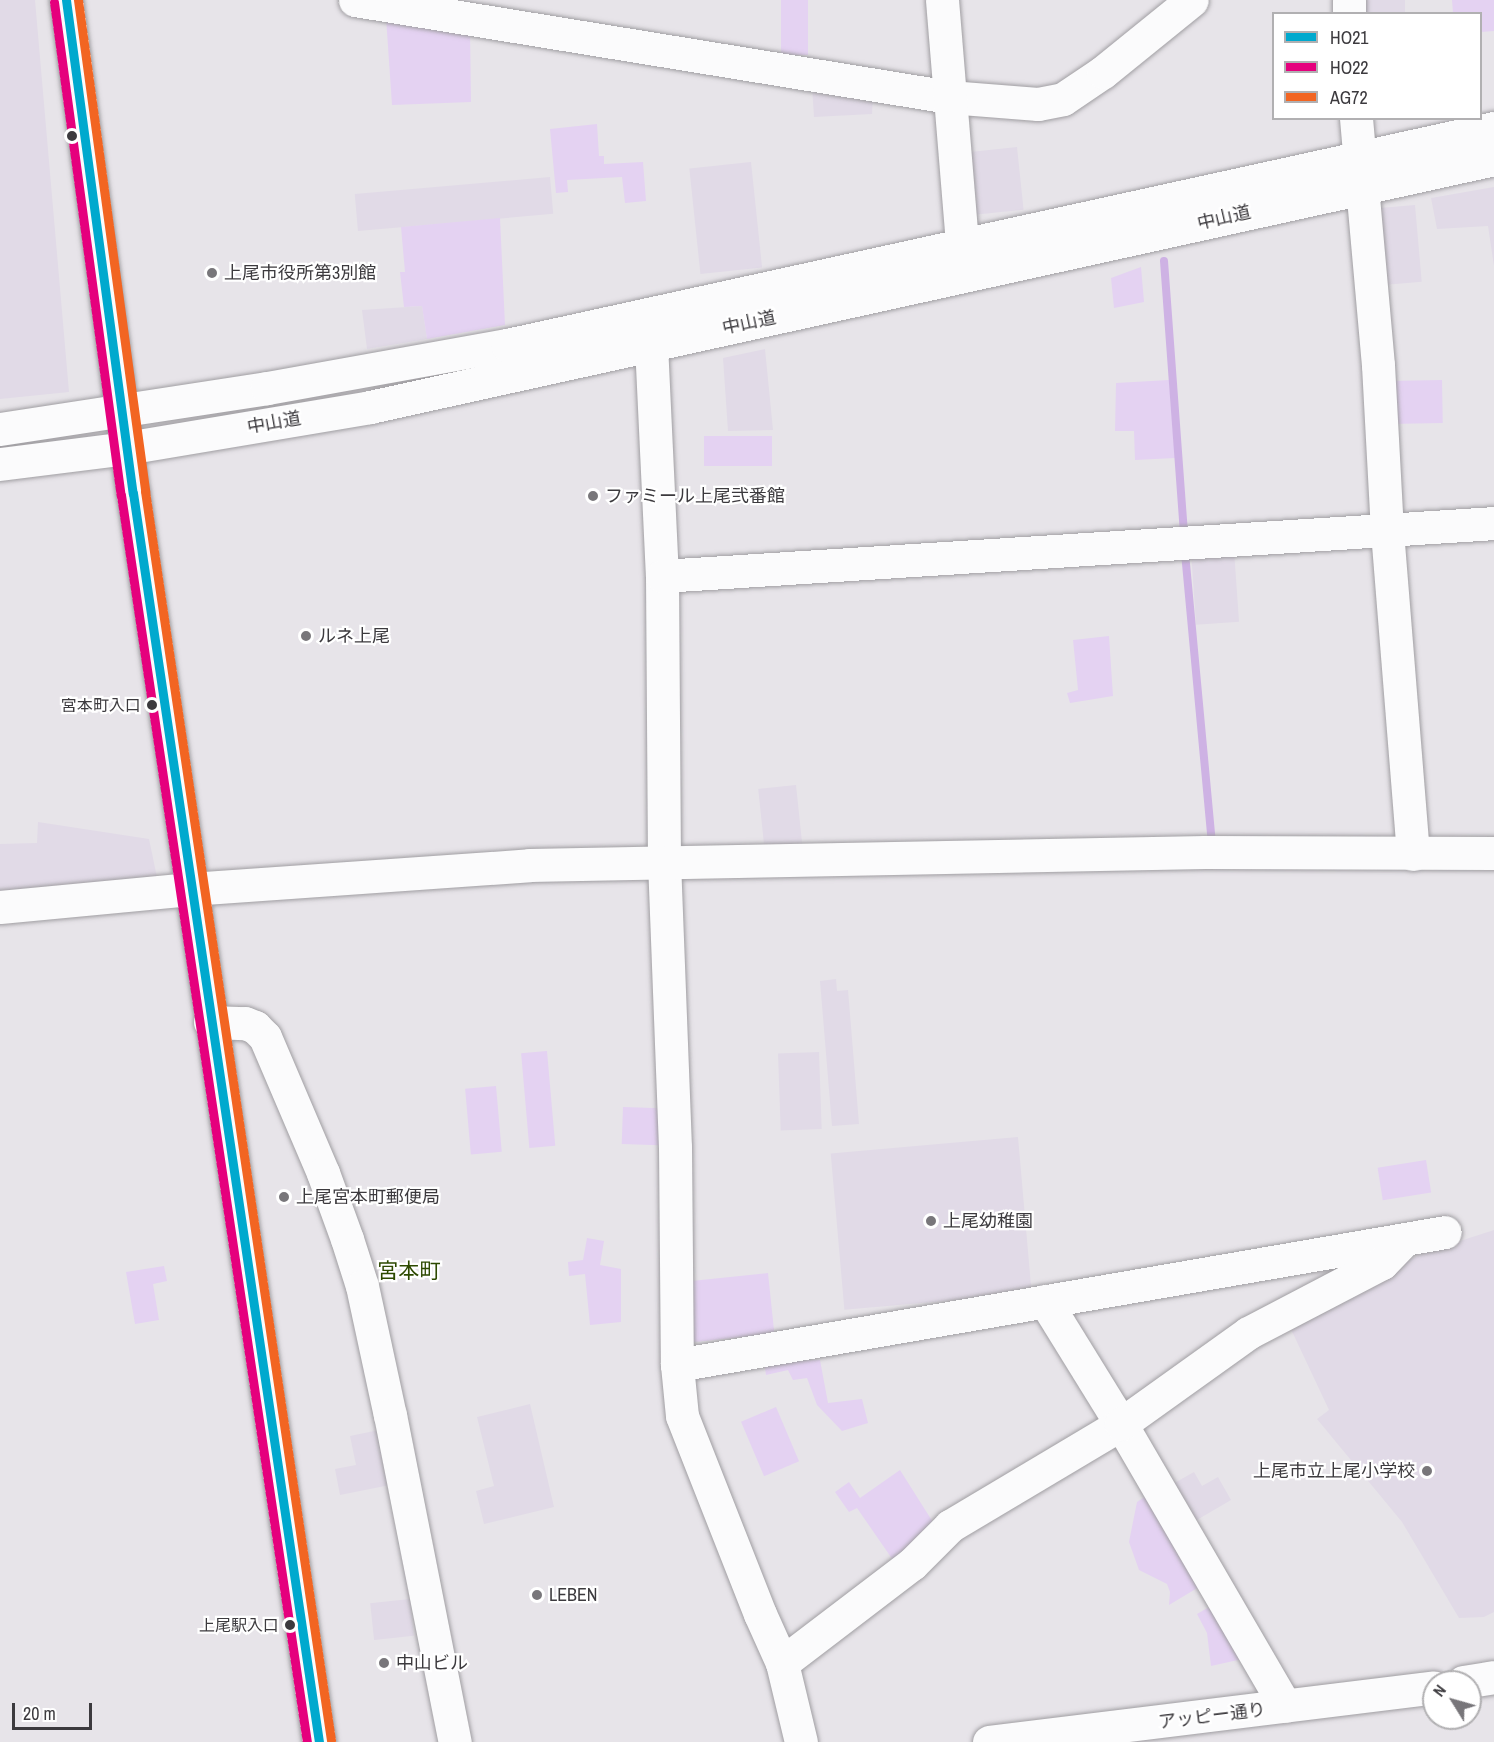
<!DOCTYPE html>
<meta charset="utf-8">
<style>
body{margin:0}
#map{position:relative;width:1494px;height:1742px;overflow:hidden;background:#e7e4e9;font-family:"Archivo Narrow","Noto Sans JP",sans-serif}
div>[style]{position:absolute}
.built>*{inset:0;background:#e1dae7;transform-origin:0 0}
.green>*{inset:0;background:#e4d2f2;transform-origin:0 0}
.stream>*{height:8px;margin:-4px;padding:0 4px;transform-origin:4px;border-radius:4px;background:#ceb2e4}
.roads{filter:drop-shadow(0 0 2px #a09ea2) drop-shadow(0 0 2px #a09ea2)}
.minor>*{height:33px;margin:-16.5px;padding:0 16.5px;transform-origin:16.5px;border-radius:16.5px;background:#fbfbfc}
.major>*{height:33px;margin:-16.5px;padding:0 16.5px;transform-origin:16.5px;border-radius:16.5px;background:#fbfbfc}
.highway>*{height:33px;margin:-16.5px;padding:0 16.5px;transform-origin:16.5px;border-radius:16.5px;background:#fbfbfc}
.bus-1>*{height:9px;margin:-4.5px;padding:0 4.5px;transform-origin:4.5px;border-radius:4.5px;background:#00a9ce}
.bus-2>*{height:9px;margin:-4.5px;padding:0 4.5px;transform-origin:4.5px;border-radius:4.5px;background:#e5007d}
.bus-3>*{height:9px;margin:-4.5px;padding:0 4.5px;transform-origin:4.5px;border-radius:4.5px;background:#f26522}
.dots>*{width:16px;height:16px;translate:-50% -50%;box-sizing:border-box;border:3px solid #fff;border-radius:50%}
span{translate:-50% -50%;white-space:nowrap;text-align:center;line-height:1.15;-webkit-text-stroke:4.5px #fff;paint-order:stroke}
.bus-label{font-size:16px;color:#3c3a3e}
.right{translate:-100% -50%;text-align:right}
.street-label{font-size:18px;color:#3c3a3e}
.poi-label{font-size:18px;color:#3c3a3e}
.left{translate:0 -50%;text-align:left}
.quarter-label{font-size:21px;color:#2d4900}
.legend{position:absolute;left:1272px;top:12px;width:210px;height:108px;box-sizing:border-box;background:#fff;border:2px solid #b1b0b2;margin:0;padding:8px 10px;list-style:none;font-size:18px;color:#3c3a3e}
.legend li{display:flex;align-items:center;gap:12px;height:30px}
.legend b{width:30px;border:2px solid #b1b0b2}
.north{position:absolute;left:1422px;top:1670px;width:60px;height:60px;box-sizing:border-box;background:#fff;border:2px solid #b1b0b2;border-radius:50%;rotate:307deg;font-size:16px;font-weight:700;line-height:24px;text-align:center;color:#3c3a3e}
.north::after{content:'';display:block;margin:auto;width:21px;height:27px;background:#78767a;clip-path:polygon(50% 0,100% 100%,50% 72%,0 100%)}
.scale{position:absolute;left:12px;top:1703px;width:80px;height:27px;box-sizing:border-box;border:3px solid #3c3a3e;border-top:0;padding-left:8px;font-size:18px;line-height:21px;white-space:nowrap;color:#3c3a3e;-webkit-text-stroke:4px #fff;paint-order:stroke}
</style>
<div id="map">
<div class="built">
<i style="clip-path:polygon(0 0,35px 0,69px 392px,0 399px)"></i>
<i style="left:1356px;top:0;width:49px;height:13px"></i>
<i style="clip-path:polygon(812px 86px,873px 96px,872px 114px,814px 117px)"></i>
<i style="left:1017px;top:147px;width:63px;height:54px;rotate:84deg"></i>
<i style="left:751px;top:162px;width:106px;height:62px;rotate:84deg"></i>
<i style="left:550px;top:177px;width:37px;height:196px;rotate:85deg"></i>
<i style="clip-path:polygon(1494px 187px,1494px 266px,1488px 226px,1437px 229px,1431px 198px)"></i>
<i style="left:1415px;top:205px;width:77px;height:41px;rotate:85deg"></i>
<i style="clip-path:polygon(422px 306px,427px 339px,367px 349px,362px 310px)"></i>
<i style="clip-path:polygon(765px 349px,773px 430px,728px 431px,723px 358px)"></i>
<i style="left:1234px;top:550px;width:72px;height:43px;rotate:86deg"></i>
<i style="left:796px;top:785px;width:61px;height:38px;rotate:84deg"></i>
<i style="clip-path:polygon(38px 822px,149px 839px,158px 882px,0 898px,0 844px,37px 843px)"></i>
<i style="clip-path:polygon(836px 979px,837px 991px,848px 990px,859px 1124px,832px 1126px,820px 981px)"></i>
<i style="left:819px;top:1052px;width:77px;height:41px;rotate:88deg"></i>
<i style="left:1018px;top:1137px;width:157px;height:188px;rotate:85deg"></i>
<i style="clip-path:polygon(1494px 1230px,1494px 1612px,1484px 1617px,1459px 1618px,1402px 1522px,1317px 1419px,1329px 1410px,1289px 1325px,1423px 1253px)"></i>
<i style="clip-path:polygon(530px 1404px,554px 1507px,484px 1524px,476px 1491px,494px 1486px,477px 1417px)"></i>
<i style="clip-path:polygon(379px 1430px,390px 1485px,340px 1495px,335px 1469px,356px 1465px,350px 1436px)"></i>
<i style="clip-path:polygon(1194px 1472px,1202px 1486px,1218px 1477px,1231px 1500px,1190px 1524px,1169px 1486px)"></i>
<i style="left:410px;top:1599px;width:37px;height:40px;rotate:84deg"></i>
</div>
<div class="green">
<i style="left:781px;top:0;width:27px;height:55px"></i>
<i style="clip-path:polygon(1452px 0,1494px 0,1494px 31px,1481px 32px,1480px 14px,1453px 13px)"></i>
<i style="clip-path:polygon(386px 17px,470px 29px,471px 102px,392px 105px)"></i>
<i style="clip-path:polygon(597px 124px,599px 156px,604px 156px,604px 164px,643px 162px,646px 201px,625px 203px,622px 177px,567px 180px,568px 192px,556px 193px,550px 129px)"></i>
<i style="clip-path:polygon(500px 218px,505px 325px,427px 339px,422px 306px,404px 307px,400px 272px,405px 272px,401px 227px)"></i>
<i style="clip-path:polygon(1141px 267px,1144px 302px,1114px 308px,1111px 278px)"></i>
<i style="clip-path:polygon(1169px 380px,1175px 458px,1135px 460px,1134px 431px,1115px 431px,1116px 383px)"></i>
<i style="left:1442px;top:380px;width:43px;height:54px;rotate:89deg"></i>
<i style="left:772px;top:436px;width:30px;height:68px;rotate:90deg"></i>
<i style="clip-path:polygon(1109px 636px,1113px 696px,1070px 703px,1067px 693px,1078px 690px,1073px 640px)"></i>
<i style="left:547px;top:1051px;width:95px;height:26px;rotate:85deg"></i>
<i style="left:496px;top:1086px;width:66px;height:31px;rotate:85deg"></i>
<i style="left:623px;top:1107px;width:38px;height:37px;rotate:2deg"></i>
<i style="left:1426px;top:1160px;width:33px;height:49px;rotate:81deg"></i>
<i style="clip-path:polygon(587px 1238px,604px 1241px,600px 1265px,621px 1269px,621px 1322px,590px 1325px,585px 1274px,569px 1276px,568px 1262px,583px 1260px)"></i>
<i style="clip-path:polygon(164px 1266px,167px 1281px,153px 1284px,159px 1320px,135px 1324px,126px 1272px)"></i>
<i style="left:768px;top:1273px;width:61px;height:82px;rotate:84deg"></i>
<i style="clip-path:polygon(820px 1360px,828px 1403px,862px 1399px,868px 1423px,842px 1431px,817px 1405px,807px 1378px,793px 1380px,788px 1370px,766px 1375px,764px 1361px)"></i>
<i style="left:776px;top:1407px;width:59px;height:38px;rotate:67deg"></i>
<i style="clip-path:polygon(900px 1470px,936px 1527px,895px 1563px,857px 1508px,849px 1512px,835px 1492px,849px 1482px,860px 1498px)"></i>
<i style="clip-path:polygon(1152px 1492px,1204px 1584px,1169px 1605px,1170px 1592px,1167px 1584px,1139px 1570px,1129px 1542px,1137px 1502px)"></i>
<i style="clip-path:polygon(1216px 1603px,1247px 1658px,1211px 1666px,1207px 1633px,1197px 1614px)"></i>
</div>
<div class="stream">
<i style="left:1164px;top:261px;width:275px;rotate:85.8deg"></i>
<i style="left:1185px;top:553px;width:291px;rotate:84.7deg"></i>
</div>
<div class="roads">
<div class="minor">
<i style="left:355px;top:0;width:602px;rotate:9.27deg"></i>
<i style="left:949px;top:97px;width:89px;rotate:4.5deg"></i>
<i style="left:1038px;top:104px;width:25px;rotate:-11deg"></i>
<i style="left:1063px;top:99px;width:48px;rotate:-34deg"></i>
<i style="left:1103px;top:72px;width:114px;rotate:-39deg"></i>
<i style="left:942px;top:0;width:246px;rotate:85.3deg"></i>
<i style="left:1349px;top:0;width:14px;rotate:90deg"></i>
<i style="left:1356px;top:118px;width:38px;rotate:85deg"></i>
<i style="left:1362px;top:186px;width:180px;rotate:84.9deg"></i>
<i style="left:1378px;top:365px;width:166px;rotate:86.9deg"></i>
<i style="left:1387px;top:531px;width:324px;rotate:85.4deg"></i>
<i style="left:651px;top:344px;width:232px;rotate:87.3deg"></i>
<i style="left:662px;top:576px;width:285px;rotate:89.6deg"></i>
<i style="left:664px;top:861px;width:286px;rotate:87.8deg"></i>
<i style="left:675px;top:1147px;width:218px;rotate:89.5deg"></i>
<i style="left:677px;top:1365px;width:51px;rotate:84.4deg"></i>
<i style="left:682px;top:1416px;width:213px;rotate:68.5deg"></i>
<i style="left:760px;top:1614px;width:54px;rotate:65.8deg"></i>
<i style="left:782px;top:1663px;width:81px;rotate:76.5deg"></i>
<i style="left:662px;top:576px;width:834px;rotate:-3.64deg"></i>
<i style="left:0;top:907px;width:191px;rotate:-5.4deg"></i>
<i style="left:190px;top:889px;width:340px;rotate:-4deg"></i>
<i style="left:529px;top:865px;width:676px;rotate:-1.1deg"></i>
<i style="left:1205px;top:852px;width:289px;rotate:0.2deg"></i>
<i style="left:210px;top:1022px;width:35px;rotate:2deg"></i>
<i style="left:245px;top:1023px;width:11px;rotate:22deg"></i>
<i style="left:255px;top:1027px;width:14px;rotate:45deg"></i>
<i style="left:265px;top:1037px;width:148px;rotate:66.9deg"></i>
<i style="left:323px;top:1173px;width:70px;rotate:70deg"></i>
<i style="left:347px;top:1239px;width:49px;rotate:72.3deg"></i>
<i style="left:362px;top:1286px;width:132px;rotate:77.8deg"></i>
<i style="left:390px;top:1415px;width:333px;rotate:78.8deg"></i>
<i style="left:1045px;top:1301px;width:145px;rotate:58.3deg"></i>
<i style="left:1121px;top:1424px;width:326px;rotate:59.8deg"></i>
<i style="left:677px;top:1365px;width:779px;rotate:-9.82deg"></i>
<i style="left:782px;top:1663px;width:163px;rotate:-37.3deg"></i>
<i style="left:912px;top:1564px;width:54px;rotate:-45deg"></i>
<i style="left:950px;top:1526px;width:199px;rotate:-30.8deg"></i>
<i style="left:1121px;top:1424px;width:156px;rotate:-35.6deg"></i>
<i style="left:1248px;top:1333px;width:151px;rotate:-27.6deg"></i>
<i style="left:1382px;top:1263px;width:33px;rotate:-46deg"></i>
<i style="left:1463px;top:1682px;width:31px;rotate:-9deg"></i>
<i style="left:989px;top:1742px;width:448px;rotate:-7deg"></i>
</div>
<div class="major">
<i style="left:66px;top:0;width:498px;rotate:82.3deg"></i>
<i style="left:133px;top:493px;width:1263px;rotate:81.53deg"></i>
</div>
<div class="highway">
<i style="left:0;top:429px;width:270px;rotate:-8.7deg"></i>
<i style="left:267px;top:388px;width:244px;rotate:-10.2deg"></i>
<i style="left:507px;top:345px;width:1011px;rotate:-12.4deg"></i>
<i style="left:0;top:464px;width:127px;rotate:-7.2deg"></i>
<i style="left:126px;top:448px;width:247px;rotate:-9.5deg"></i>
<i style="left:370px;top:407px;width:1151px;rotate:-12.44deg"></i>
</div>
</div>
<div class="bus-1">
<i style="left:66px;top:0;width:498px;rotate:82.3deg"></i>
<i style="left:133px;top:493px;width:1263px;rotate:81.53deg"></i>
</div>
<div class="bus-2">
<i style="left:54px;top:2px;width:498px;rotate:82.3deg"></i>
<i style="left:121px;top:495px;width:1261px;rotate:81.52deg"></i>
</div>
<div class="bus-3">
<i style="left:78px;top:0;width:496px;rotate:82.2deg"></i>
<i style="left:145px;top:491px;width:1263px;rotate:81.53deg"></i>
</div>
<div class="dots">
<i style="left:72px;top:136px;background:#3c3a3e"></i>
<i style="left:212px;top:273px;background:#78767a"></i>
<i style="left:593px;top:496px;background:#78767a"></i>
<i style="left:306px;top:636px;background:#78767a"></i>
<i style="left:152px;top:705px;background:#3c3a3e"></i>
<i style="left:284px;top:1197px;background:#78767a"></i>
<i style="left:931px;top:1221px;background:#78767a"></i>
<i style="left:1427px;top:1471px;background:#78767a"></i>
<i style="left:537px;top:1595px;background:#78767a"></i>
<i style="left:290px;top:1625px;background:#3c3a3e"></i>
<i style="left:384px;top:1663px;background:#78767a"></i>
</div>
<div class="bus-label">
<span class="right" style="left:141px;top:705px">宮本町入口</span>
<span class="right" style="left:279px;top:1625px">上尾駅入口</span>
</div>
<div class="street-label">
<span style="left:1224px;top:218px;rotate:-13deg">中山道</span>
<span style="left:749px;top:323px;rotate:-12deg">中山道</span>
<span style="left:274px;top:423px;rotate:-10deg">中山道</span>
<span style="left:1212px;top:1716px;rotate:-7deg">アッピー通り</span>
</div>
<div class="poi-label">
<span class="left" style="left:224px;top:273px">上尾市役所第3別館</span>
<span class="left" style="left:605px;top:496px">ファミール上尾弐番館</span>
<span class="left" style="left:318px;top:636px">ルネ上尾</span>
<span class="left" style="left:296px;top:1197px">上尾宮本町郵便局</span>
<span class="left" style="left:943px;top:1221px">上尾幼稚園</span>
<span class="right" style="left:1415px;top:1471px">上尾市立上尾小学校</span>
<span class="left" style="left:549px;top:1595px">LEBEN</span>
<span class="left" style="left:396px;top:1663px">中山ビル</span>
</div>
<div class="quarter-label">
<span style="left:409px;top:1271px">宮本町</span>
</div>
<ul class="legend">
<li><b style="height:8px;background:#00a9ce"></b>HO21</li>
<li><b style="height:8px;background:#e5007d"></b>HO22</li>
<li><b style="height:8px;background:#f26522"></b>AG72</li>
</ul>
<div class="north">N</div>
<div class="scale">20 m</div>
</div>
